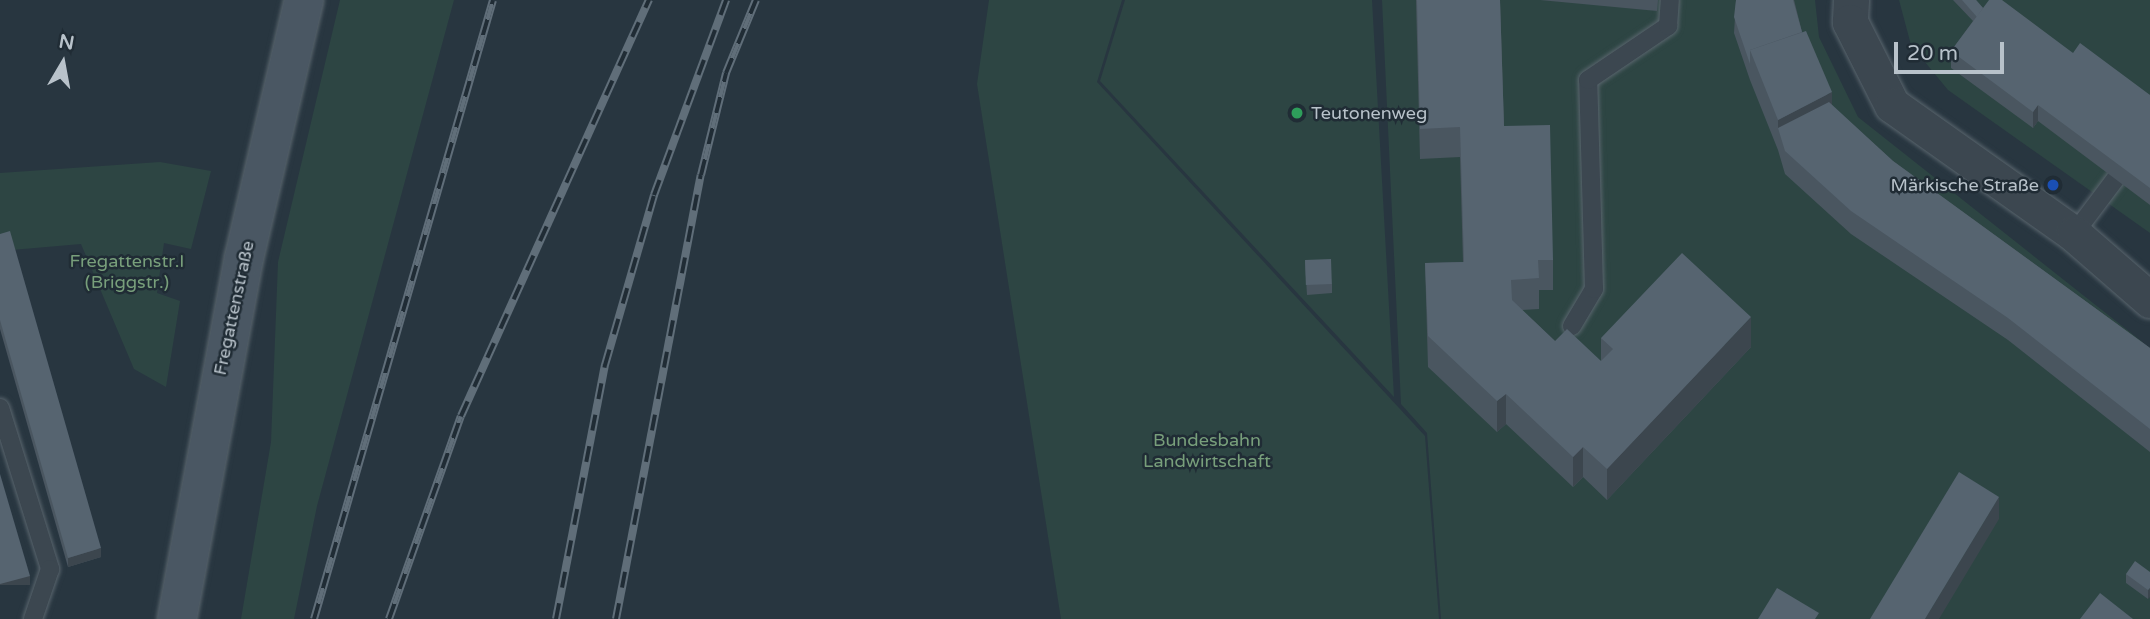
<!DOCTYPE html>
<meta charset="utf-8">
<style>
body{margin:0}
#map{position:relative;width:2150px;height:619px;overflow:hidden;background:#283640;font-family:"Varela Round",sans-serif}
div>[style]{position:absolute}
.green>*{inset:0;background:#2d4543}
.roads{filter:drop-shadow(0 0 2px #59656d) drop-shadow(0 0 2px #59656d)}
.lane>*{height:18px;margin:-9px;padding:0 9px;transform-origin:9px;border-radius:9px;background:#3c4750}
.street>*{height:35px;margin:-17.5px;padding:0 17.5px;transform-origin:17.5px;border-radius:17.5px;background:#3c4750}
.secondary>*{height:38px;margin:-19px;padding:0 19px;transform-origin:19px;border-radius:19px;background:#4a5763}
.rail>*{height:8px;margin-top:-4px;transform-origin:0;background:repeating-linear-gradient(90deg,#202c35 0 16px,#606e79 0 32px);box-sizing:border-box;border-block:2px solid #606e79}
.wall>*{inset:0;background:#4a5660}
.shaded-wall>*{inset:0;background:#3c464e;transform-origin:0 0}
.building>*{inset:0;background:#566470;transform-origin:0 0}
.dots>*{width:19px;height:19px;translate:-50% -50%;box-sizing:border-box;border:4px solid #202c35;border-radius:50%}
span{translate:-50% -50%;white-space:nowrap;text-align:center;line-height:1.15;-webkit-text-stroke:5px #202c35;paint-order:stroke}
.poi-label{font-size:18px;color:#b8c2ca}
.left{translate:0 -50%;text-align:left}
.right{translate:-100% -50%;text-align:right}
.park-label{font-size:18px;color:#789f7b}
.street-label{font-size:18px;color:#b8c2ca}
.north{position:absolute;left:28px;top:28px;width:70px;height:70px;-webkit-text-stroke:5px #202c35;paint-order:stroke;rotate:10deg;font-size:19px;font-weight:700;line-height:28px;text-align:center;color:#b8c2ca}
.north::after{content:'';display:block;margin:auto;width:24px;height:32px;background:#b8c2ca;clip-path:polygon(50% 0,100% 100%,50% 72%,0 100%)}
.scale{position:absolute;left:1894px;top:42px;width:110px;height:32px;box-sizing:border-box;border:4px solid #b8c2ca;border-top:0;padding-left:9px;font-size:21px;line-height:24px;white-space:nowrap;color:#b8c2ca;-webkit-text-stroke:5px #202c35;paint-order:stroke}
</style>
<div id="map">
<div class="green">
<i style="clip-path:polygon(340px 0,454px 0,317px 506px,294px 619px,241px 619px,271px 442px,278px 262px)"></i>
<i style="clip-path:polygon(989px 0,1122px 0,1097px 82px,1425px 436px,1439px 619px,1061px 619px,977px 84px)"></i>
<i style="clip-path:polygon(1125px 0,1372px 0,1394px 397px,1100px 81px)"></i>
<i style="clip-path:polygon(1382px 0,1815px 0,1819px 37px,1858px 117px,2150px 348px,2150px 619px,1441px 619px,1427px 433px,1401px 404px)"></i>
<i style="clip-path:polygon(1899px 0,2150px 0,2150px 233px,1948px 90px,1911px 45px)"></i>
<i style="clip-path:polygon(160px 162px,211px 171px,191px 249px,164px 243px,157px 293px,180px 301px,166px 387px,134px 369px,81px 244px,0 251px,0 173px)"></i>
</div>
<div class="roads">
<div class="lane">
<i style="left:2074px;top:234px;width:70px;rotate:-53.1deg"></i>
<i style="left:1572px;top:326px;width:43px;rotate:-59.3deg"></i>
<i style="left:1594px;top:289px;width:209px;rotate:-91.6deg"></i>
<i style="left:1588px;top:80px;width:97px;rotate:-34deg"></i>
<i style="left:1668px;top:26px;width:26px;rotate:-86deg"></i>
<i style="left:0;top:408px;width:169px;rotate:72.7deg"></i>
<i style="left:50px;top:569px;width:53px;rotate:108.8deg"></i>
</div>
<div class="street">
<i style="left:1851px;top:0;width:22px;rotate:93deg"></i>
<i style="left:1850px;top:22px;width:93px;rotate:63.2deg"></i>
<i style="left:1892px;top:105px;width:223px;rotate:35.3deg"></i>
<i style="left:2074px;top:234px;width:101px;rotate:41deg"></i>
</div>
<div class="secondary">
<i style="left:177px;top:619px;width:367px;rotate:-79.5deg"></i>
<i style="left:244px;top:258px;width:265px;rotate:-76.9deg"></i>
</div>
</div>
<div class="rail">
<i style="left:314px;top:619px;width:644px;rotate:-73.87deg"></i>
<i style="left:389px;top:619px;width:215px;rotate:-70.5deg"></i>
<i style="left:461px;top:416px;width:457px;rotate:-65.7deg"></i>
<i style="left:556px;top:619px;width:259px;rotate:-79.1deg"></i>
<i style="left:605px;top:365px;width:177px;rotate:-73.9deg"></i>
<i style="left:654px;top:195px;width:208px;rotate:-69.7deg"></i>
<i style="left:616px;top:619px;width:452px;rotate:-79.2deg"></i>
<i style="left:701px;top:175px;width:105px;rotate:-76.2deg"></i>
<i style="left:726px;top:73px;width:79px;rotate:-67.7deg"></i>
</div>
<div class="wall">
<i style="clip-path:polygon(1416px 0,1500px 0,1504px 126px,1553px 260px,1553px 290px,1539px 290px,1539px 309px,1522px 310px,1555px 341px,1601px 361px,1601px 338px,1751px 347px,1607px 500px,1583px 477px,1573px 487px,1506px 424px,1497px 432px,1428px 367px,1425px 263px,1463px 262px,1460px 157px,1420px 159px)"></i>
<i style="clip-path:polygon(1540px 0,1658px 0,1657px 11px)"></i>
<i style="clip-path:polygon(1736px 0,1794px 0,1802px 32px,1832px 106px,1893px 161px,2150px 348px,2150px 452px,2008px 340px,1851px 234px,1785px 174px,1778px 150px,1750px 80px,1734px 33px)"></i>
<i style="clip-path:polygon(1953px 0,1976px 0,1983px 8px,2073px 53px,2150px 95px,2150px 205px,2038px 121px,2033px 128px,1951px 68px,1951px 51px,1973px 21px)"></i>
<i style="clip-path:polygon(0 234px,101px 557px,68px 567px,0 329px)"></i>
<i style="clip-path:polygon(1305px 261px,1332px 284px,1332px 293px,1307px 295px)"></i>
<i style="clip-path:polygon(2150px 572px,2148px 599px,2126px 583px,2126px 574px)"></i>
</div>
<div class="shaded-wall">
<i style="clip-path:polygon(1832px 92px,1832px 123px,1778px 128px,1778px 120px)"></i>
<i style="clip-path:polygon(2038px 105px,2038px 121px,2033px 128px,2033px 112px)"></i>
<i style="clip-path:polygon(1751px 317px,1751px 347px,1607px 500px,1607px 469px)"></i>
<i style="clip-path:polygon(1506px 394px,1506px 424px,1497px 432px,1497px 401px)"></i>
<i style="clip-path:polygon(1583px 447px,1583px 477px,1573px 487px,1573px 457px)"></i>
<i style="clip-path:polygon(1999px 497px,1999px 519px,1939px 619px,1925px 619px)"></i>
<i style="clip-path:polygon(101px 548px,101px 557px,68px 567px,68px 558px)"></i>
<i style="left:30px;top:576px;width:9px;height:31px;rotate:90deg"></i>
<i style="clip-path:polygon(2150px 588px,2150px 597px,2148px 599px,2148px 590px)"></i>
</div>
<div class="building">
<i style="clip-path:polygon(1417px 0,1500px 0,1504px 126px,1550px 125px,1553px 260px,1538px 260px,1539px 278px,1511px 280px,1512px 300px,1555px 341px,1567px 329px,1601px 361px,1613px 349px,1601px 338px,1682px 253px,1751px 317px,1607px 469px,1583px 447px,1573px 457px,1506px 394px,1497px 401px,1428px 336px,1425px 263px,1464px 262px,1460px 127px,1420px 129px)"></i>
<i style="clip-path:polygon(1736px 0,1793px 0,1802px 32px,1750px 50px,1750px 64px,1734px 17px)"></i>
<i style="clip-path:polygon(1962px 0,1976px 0,1983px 8px,1977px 17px)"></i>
<i style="clip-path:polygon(1989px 0,2002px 0,2073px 53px,2080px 43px,2150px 95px,2150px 188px,2038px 105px,2033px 112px,1951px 51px)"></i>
<i style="clip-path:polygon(1806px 31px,1832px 92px,1778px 120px,1750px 50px)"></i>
<i style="clip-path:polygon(1829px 102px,1893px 161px,2150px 348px,2150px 429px,2008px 318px,1851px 211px,1785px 151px,1778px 128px)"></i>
<i style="clip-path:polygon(10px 231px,101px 548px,68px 558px,0 320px,0 234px)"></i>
<i style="left:1331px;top:259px;width:25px;height:26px;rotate:88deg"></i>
<i style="clip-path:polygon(1959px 472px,1999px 497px,1925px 619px,1870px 619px)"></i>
<i style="clip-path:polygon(0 474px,30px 576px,0 584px)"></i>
<i style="clip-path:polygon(2135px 561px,2150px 572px,2150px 588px,2148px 590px,2126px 574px)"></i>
<i style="clip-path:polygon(1777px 588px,1819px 613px,1815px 619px,1758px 619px)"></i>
<i style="clip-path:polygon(2100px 593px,2133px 619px,2080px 619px)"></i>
</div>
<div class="dots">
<i style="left:1297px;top:113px;background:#2e9e5b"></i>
<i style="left:2053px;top:185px;background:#1a4fb4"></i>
</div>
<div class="poi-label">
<span class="left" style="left:1311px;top:113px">Teutonenweg</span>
<span class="right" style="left:2039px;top:185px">Märkische Straße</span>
</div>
<div class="park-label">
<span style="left:127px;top:272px">Fregattenstr.I<br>(Briggstr.)</span>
<span style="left:1207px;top:451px">Bundesbahn<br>Landwirtschaft</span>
</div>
<div class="street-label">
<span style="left:234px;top:308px;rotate:-78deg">Fregattenstraße</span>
</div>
<div class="north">N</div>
<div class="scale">20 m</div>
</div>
